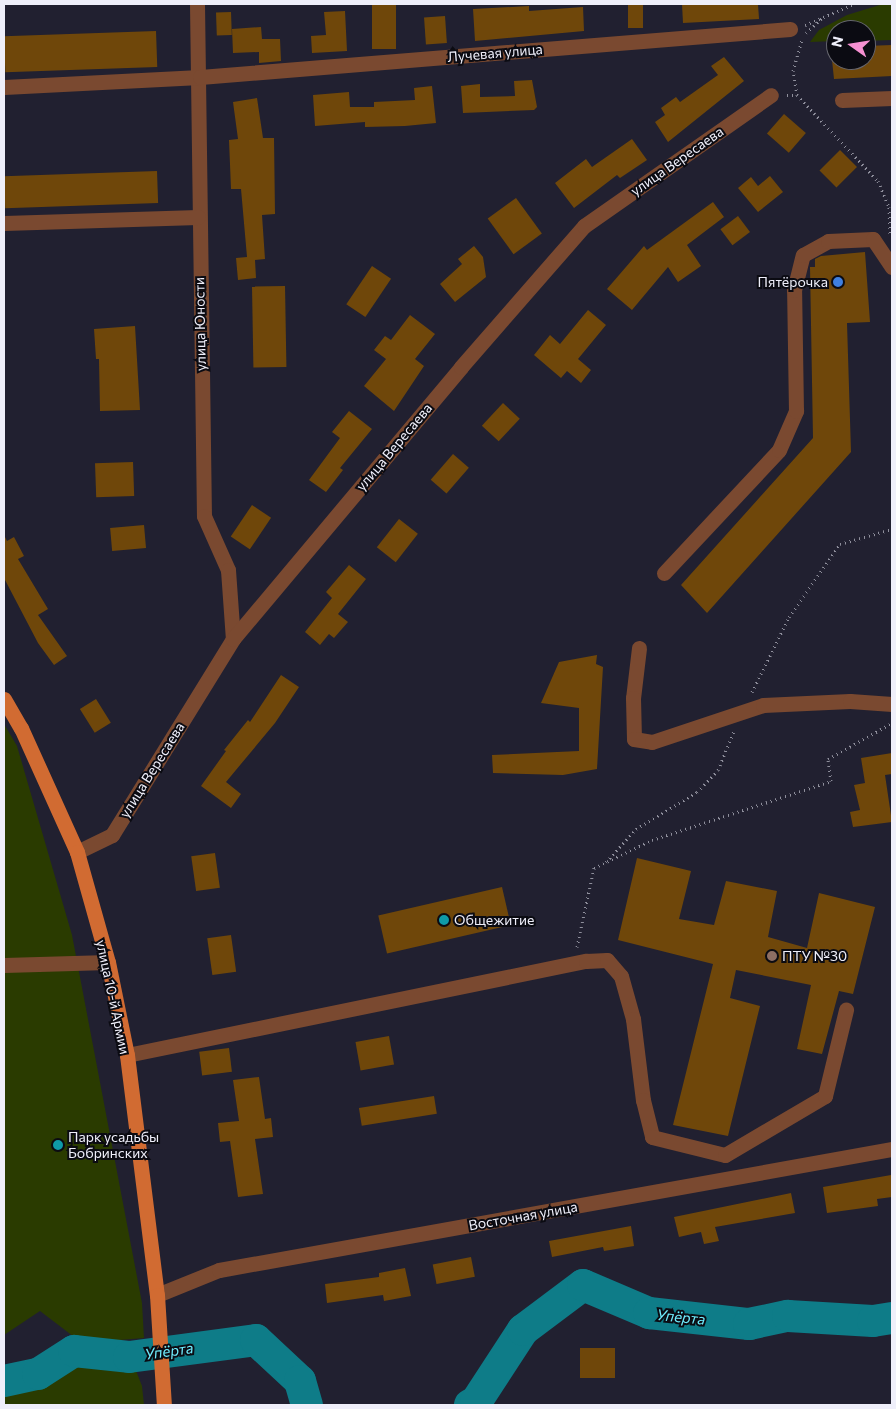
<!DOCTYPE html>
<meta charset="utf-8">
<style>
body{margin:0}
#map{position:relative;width:896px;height:1409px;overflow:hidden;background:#212030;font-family:Commissioner,sans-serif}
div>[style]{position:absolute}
.green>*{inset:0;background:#2a3b00}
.river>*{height:32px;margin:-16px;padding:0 16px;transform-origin:16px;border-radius:16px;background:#0e7c88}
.building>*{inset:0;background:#6f470a;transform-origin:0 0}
.path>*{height:3px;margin-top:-1.5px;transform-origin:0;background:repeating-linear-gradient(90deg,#8f8f9c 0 1px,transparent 0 5px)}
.minor>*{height:15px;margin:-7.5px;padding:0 7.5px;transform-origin:7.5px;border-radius:7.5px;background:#7a4930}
.major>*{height:15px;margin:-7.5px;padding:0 7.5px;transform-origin:7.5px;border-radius:7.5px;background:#d16b32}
.dots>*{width:14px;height:14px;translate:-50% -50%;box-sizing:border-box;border:2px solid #0b0b12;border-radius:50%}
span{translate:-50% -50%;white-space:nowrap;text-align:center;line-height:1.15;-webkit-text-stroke:4px #0b0b12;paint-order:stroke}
.street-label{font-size:14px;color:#efeffa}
.poi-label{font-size:14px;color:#efeffa}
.right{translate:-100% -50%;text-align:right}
.left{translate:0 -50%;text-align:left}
.water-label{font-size:15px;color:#70edfe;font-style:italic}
.frame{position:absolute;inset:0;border:5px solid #efeffa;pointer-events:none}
.north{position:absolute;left:826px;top:20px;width:50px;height:50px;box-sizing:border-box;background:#0b0b12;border:1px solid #66666f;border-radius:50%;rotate:283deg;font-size:14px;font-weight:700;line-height:20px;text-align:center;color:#efeffa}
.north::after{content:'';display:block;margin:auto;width:18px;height:22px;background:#f690d1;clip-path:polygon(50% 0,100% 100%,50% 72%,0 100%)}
</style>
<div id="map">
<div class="green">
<i style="clip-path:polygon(883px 4px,892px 4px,892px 40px,866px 41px,866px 30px,836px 30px,836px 41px,810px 42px,819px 30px,847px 15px)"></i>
<i style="clip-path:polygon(4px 724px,17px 746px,72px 935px,142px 1303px,144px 1338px,82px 1343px,40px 1311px,4px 1335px)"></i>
<i style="clip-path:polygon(103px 1359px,133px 1363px,142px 1386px,144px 1405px,4px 1405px,4px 1372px)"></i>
</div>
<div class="river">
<i style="left:4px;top:1381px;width:35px;rotate:-12deg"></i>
<i style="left:38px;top:1374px;width:43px;rotate:-32.6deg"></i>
<i style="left:74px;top:1351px;width:55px;rotate:6.2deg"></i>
<i style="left:129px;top:1357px;width:128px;rotate:-7.6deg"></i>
<i style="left:256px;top:1340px;width:60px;rotate:43deg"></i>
<i style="left:300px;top:1381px;width:25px;rotate:74deg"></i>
<i style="left:470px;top:1405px;width:7px;rotate:-27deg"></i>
<i style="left:476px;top:1402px;width:86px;rotate:-56.9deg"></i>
<i style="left:523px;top:1330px;width:75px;rotate:-36.9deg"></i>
<i style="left:583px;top:1285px;width:72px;rotate:23deg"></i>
<i style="left:649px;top:1313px;width:101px;rotate:6.3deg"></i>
<i style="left:749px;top:1324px;width:40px;rotate:-12deg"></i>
<i style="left:788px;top:1316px;width:85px;rotate:3.4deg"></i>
<i style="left:873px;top:1321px;width:19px;rotate:-9deg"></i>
</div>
<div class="building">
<i style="left:372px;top:4px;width:24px;height:45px"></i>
<i style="left:628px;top:4px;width:15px;height:24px"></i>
<i style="clip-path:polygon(682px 4px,758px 4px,759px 19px,683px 23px)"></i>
<i style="clip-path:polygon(529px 6px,529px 11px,583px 7px,584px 31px,475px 41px,473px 9px)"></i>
<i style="clip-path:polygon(345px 11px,347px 51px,312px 53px,311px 36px,326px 35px,324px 12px)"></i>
<i style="left:231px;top:12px;width:23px;height:15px;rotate:88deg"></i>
<i style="left:445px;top:16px;width:27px;height:21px;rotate:86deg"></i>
<i style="clip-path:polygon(261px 27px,262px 39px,280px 39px,281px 61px,259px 63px,259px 52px,233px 53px,232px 29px)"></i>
<i style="left:156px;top:31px;width:36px;height:152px;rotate:88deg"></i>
<i style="clip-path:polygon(892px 45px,892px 76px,834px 79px,832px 60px,866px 60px,866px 46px)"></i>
<i style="clip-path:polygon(724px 57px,744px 81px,668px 142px,655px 122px,665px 115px,661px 108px,676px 97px,680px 102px,718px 75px,711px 66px)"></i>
<i style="clip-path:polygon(532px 80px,537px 107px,534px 110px,463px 113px,461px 86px,480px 84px,480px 97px,515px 96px,514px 81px)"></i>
<i style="clip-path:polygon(432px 86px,436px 123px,405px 126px,365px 127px,365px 122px,315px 126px,313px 95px,349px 92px,350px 107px,374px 107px,374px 102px,415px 100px,414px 88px)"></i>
<i style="clip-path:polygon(257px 98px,263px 138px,274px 138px,275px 214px,262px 215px,265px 259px,255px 260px,256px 278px,238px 280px,236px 258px,247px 257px,241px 189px,231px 189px,229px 140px,238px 139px,233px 102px)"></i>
<i style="left:784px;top:114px;width:29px;height:26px;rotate:41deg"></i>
<i style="clip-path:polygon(632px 139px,647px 160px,620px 178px,617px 175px,574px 208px,555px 183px,586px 159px,592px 167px)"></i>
<i style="left:840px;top:150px;width:24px;height:29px;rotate:45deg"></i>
<i style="left:157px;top:171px;width:32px;height:153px;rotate:88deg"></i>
<i style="clip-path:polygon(770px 176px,783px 192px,758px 212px,738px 188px,751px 177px,758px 186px)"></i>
<i style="left:516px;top:198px;width:44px;height:35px;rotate:54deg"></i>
<i style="clip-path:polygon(713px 202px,724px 217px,687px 245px,701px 266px,678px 282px,668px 267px,632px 310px,607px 289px,644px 246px,647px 250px)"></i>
<i style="left:738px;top:216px;width:20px;height:22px;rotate:53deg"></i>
<i style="clip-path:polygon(474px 246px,483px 257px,486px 277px,455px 302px,440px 284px,462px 264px,458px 259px)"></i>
<i style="clip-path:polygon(865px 252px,870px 322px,847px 323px,851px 452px,707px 613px,681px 585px,813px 438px,810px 267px,815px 267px,815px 259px,821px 256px)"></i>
<i style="left:372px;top:266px;width:23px;height:46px;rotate:34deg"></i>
<i style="left:285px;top:286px;width:81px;height:33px;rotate:89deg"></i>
<i style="clip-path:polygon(588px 310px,606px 325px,578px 359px,591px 370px,581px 383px,567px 371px,561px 378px,534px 355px,550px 335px,560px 344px)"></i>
<i style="clip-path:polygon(410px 315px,435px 334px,415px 359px,424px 366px,394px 411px,364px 386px,386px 359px,374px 350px,385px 336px,391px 340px)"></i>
<i style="clip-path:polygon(135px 326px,140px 410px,100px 411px,99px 359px,96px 359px,94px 329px)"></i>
<i style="left:503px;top:403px;width:23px;height:31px;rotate:43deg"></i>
<i style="clip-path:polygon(349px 411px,372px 429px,340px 468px,343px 470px,326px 492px,309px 480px,340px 438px,332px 432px)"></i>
<i style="left:453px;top:454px;width:21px;height:34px;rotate:41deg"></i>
<i style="left:133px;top:462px;width:34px;height:38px;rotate:88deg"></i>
<i style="left:252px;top:505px;width:23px;height:38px;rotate:34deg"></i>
<i style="left:399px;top:519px;width:24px;height:36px;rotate:38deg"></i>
<i style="left:144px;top:525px;width:23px;height:34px;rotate:85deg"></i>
<i style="clip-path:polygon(4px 535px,7px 541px,14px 537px,24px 556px,18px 559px,48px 609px,38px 615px,67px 656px,54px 665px,38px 643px,4px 578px)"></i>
<i style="clip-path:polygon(349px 565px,366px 579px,338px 614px,348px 622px,334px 638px,329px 634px,320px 645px,305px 632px,332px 598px,326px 592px)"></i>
<i style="clip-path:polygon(597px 655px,596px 664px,603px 667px,597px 769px,563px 775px,493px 773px,492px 755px,579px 751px,579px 708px,541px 703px,559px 662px)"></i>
<i style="clip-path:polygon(281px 675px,299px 687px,275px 723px,226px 782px,241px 794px,231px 808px,201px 786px,226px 751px,224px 750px,248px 720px,250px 722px)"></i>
<i style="left:96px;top:699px;width:28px;height:19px;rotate:58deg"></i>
<i style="clip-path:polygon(892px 753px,892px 774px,885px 775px,892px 822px,853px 827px,850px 812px,860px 810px,854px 785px,865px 783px,861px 758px)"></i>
<i style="left:215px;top:853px;width:35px;height:24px;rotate:82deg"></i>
<i style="clip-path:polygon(637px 858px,691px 871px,679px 919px,714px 925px,726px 881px,777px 891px,768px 937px,807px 948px,819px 893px,875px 907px,853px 994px,839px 991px,822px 1054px,797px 1049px,811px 985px,736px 970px,730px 998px,760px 1006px,728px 1136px,673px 1125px,713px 964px,618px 940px)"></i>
<i style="left:502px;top:887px;width:39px;height:127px;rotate:77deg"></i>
<i style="left:231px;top:935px;width:37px;height:24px;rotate:82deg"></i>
<i style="left:389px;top:1036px;width:29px;height:34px;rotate:80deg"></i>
<i style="left:229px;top:1048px;width:24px;height:30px;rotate:83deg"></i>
<i style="clip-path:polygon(259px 1077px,265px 1119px,271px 1118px,273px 1137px,255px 1139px,263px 1194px,238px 1197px,230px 1141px,220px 1142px,218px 1123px,239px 1121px,233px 1080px)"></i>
<i style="left:434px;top:1096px;width:18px;height:76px;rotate:81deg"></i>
<i style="clip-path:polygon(891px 1175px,892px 1197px,877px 1199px,878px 1206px,827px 1213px,823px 1187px)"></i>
<i style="clip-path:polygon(791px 1193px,795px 1213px,715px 1227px,719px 1241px,704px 1244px,701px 1232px,679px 1237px,674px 1217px)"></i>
<i style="clip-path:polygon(631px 1226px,634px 1246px,604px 1251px,603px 1247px,552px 1257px,549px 1241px)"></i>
<i style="left:471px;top:1257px;width:20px;height:39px;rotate:79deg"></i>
<i style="clip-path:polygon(405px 1268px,411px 1296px,384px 1301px,383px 1295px,327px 1303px,325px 1284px,379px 1277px,379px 1273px)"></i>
<i style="left:580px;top:1348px;width:35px;height:30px"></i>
</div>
<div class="path">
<i style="left:805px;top:25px;width:53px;rotate:-23.2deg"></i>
<i style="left:806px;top:33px;width:22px;rotate:-43deg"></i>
<i style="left:787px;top:95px;width:10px"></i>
<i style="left:797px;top:95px;width:118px;rotate:46.7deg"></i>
<i style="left:878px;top:181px;width:28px;rotate:67deg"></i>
<i style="left:889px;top:207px;width:28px;rotate:88deg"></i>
<i style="left:797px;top:95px;width:24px;rotate:-99deg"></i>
<i style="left:793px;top:71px;width:32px;rotate:-74deg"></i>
<i style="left:752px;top:692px;width:84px;rotate:-63.7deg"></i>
<i style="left:789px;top:617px;width:89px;rotate:-55.1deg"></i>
<i style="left:840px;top:544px;width:54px;rotate:-16.1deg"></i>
<i style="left:606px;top:862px;width:45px;rotate:-47.7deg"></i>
<i style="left:636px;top:829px;width:71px;rotate:-31.2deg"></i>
<i style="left:697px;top:792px;width:30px;rotate:-46deg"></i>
<i style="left:718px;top:770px;width:42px;rotate:-67.7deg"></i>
<i style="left:577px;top:947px;width:81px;rotate:-77.9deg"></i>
<i style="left:594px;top:868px;width:64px;rotate:-25.8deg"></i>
<i style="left:652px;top:840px;width:188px;rotate:-18.2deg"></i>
<i style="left:831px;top:781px;width:22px;rotate:-98deg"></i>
<i style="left:828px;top:759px;width:73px;rotate:-29.4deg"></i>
</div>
<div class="minor">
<i style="left:197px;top:4px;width:512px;rotate:89.22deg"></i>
<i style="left:204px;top:516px;width:59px;rotate:66deg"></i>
<i style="left:228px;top:570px;width:69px;rotate:85.9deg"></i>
<i style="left:4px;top:87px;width:196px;rotate:-2.9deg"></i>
<i style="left:200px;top:77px;width:592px;rotate:-4.65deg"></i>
<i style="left:842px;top:100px;width:50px;rotate:-2.3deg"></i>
<i style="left:4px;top:223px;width:194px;rotate:-1.8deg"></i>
<i style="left:664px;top:573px;width:168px;rotate:-46.9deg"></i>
<i style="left:779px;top:450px;width:43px;rotate:-66.4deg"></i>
<i style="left:796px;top:411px;width:121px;rotate:-90.9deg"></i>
<i style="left:794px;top:290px;width:36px;rotate:-76deg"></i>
<i style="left:803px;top:255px;width:29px;rotate:-29deg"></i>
<i style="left:828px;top:241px;width:45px;rotate:-2.5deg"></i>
<i style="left:873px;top:239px;width:34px;rotate:56deg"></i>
<i style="left:639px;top:648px;width:50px;rotate:96.8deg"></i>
<i style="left:633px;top:698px;width:41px;rotate:88.6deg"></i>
<i style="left:634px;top:739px;width:18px;rotate:9deg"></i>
<i style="left:652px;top:742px;width:117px;rotate:-18.4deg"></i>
<i style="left:763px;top:705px;width:87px;rotate:-2.6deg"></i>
<i style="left:850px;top:701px;width:42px;rotate:4.1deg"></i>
<i style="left:77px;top:852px;width:39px;rotate:-26deg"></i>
<i style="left:112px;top:835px;width:230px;rotate:-58.3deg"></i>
<i style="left:233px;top:639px;width:355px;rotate:-50deg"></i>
<i style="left:461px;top:367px;width:187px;rotate:-48.9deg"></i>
<i style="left:584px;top:226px;width:228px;rotate:-35deg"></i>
<i style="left:4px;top:965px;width:104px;rotate:-1.7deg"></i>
<i style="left:127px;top:1055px;width:469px;rotate:-11.6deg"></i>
<i style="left:586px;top:961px;width:21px;rotate:-3deg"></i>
<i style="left:607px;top:960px;width:21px;rotate:49deg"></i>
<i style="left:621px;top:976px;width:45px;rotate:74.4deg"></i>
<i style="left:633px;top:1019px;width:82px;rotate:83deg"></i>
<i style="left:643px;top:1100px;width:38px;rotate:76deg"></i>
<i style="left:652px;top:1137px;width:75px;rotate:13.9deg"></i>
<i style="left:725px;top:1155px;width:116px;rotate:-30.5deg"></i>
<i style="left:825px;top:1096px;width:89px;rotate:-76.3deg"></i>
<i style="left:157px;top:1295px;width:67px;rotate:-22deg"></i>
<i style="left:219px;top:1270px;width:684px;rotate:-10.19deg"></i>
</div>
<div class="major">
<i style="left:4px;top:699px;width:34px;rotate:60deg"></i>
<i style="left:21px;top:728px;width:136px;rotate:65.7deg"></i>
<i style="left:77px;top:852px;width:114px;rotate:74.3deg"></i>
<i style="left:108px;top:962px;width:95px;rotate:78.5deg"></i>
<i style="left:127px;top:1055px;width:242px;rotate:82.9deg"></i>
<i style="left:157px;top:1295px;width:110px;rotate:86.4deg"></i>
</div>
<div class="dots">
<i style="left:838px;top:282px;background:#3f7fe0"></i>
<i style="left:444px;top:920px;background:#0f9aa8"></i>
<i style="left:772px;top:956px;background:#8d6e63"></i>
<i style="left:58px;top:1145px;background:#0f9aa8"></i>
</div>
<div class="street-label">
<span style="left:495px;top:53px;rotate:-5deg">Лучевая улица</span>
<span style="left:677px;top:161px;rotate:-35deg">улица Вересаева</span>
<span style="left:200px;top:324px;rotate:-91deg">улица Юности</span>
<span style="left:394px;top:447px;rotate:-50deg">улица Вересаева</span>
<span style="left:152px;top:770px;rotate:-58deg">улица Вересаева</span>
<span style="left:113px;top:997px;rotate:78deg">улица 10-й Армии</span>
<span style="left:523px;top:1216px;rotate:-10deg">Восточная улица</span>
</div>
<div class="poi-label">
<span class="right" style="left:828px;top:282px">Пятёрочка</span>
<span class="left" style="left:454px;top:920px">Общежитие</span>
<span class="left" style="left:782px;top:956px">ПТУ №30</span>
<span class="left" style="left:68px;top:1145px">Парк усадьбы<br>Бобринских</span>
</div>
<div class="water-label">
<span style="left:681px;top:1317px;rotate:6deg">Упёрта</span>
<span style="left:169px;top:1351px;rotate:-8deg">Упёрта</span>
</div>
<div class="frame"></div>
<div class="north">N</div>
</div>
